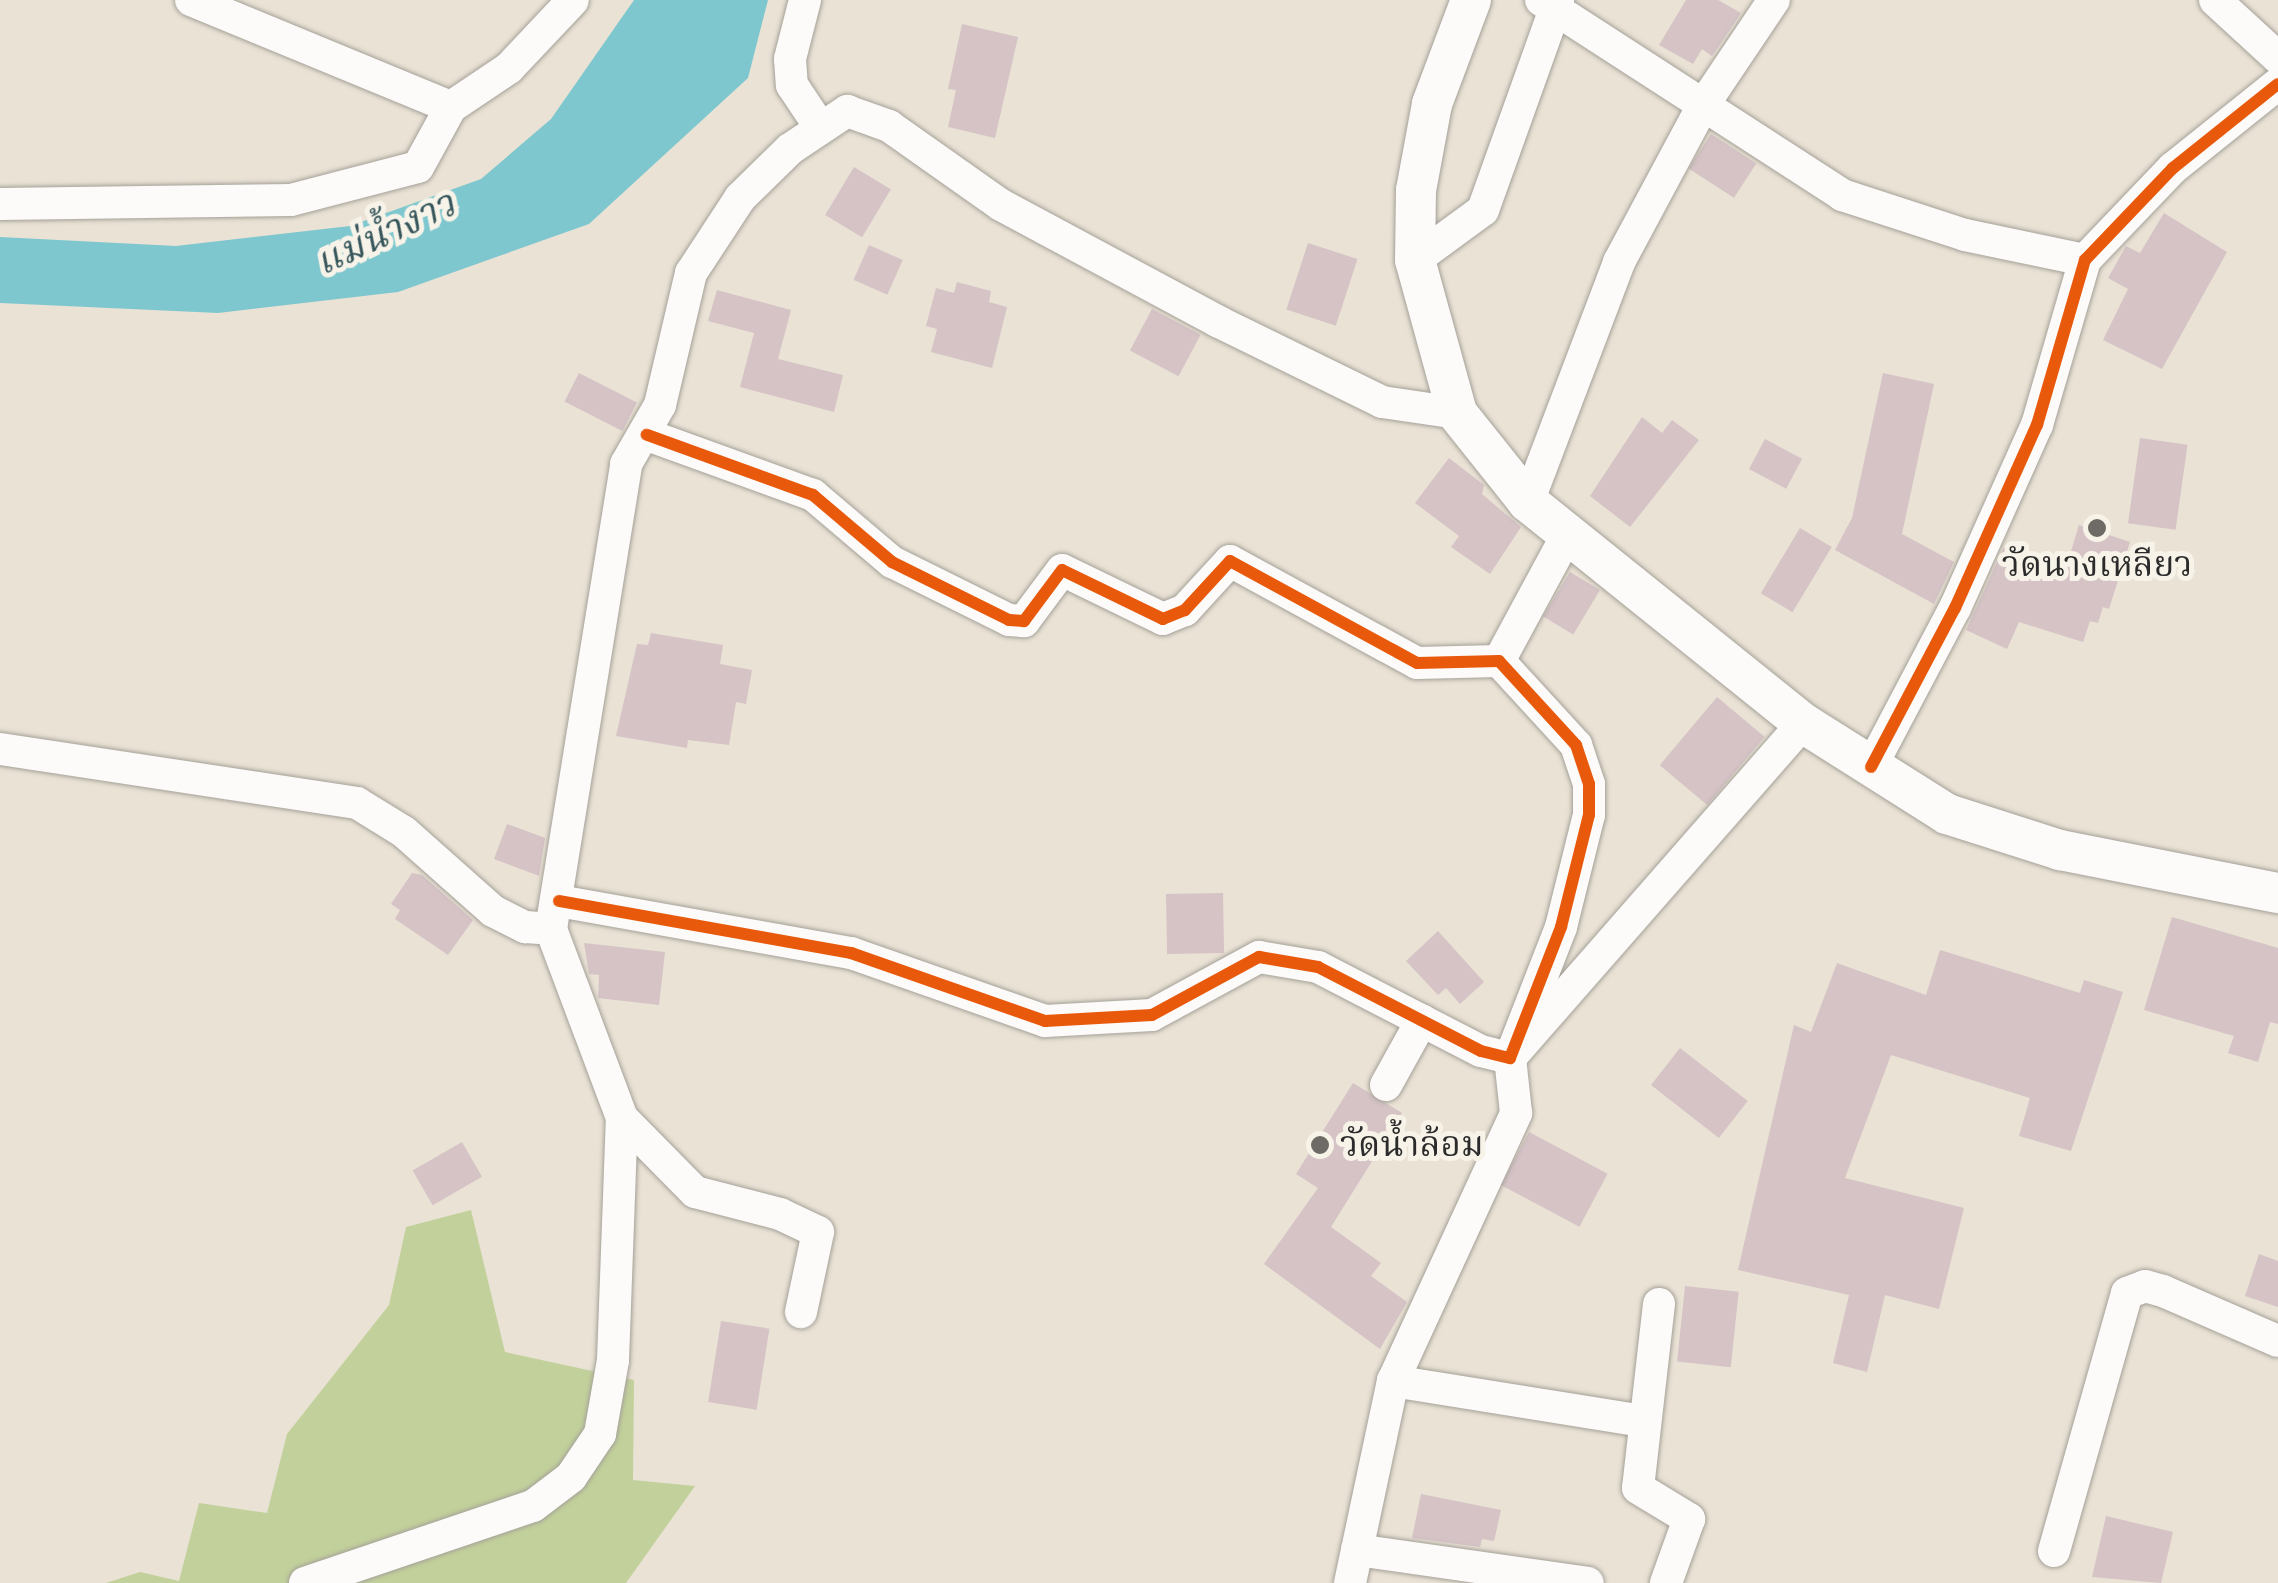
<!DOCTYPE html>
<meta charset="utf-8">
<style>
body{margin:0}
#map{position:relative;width:2278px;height:1583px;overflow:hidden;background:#eae2d5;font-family:"IM FELL French Canon","Noto Serif Thai",serif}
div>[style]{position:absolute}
.green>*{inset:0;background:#c2d19b}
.water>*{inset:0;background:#7fc7cf}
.building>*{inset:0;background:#d5c3c6;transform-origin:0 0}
.roads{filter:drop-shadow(0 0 2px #a5a199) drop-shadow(0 0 2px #a5a199)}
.minor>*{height:32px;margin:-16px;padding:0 16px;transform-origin:16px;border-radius:16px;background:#fcfbf9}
.major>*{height:40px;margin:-20px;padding:0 20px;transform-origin:20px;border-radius:20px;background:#fcfbf9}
.cycleway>*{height:12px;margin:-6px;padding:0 6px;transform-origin:6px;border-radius:6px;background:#e8590c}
.dots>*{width:28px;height:28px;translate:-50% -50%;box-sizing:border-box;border:5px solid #f7f3e8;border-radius:50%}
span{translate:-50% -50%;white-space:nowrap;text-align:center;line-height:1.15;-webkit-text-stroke:10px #f7f3e8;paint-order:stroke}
.poi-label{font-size:35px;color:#2b2b2b}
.left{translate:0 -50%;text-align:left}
.water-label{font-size:38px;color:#36565c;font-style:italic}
</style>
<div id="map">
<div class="green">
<i style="clip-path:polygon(471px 1210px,505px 1352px,634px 1380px,633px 1480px,695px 1486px,626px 1583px,106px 1583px,140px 1572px,179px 1581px,199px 1503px,267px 1513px,287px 1434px,389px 1305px,406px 1227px)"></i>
</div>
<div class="water">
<i style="clip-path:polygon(634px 0,768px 0,748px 78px,589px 224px,398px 292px,218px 313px,0 303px,0 237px,176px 246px,350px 226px,481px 179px,551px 119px)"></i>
</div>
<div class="building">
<i style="clip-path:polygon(1686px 0,1718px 0,1741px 13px,1712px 56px,1702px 49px,1693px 64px,1659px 45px)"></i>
<i style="clip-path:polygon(962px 24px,1018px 37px,995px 138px,948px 127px,956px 90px,948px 89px)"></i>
<i style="left:1711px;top:134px;width:54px;height:41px;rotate:33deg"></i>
<i style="left:854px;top:167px;width:43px;height:56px;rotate:31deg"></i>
<i style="clip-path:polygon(2164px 213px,2227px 252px,2162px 369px,2103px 340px,2128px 289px,2108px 278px,2126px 246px,2140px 253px)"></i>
<i style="left:1308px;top:243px;width:52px;height:70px;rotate:18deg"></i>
<i style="left:869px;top:245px;width:37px;height:38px;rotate:24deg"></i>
<i style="clip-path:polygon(957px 282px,991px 291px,989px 302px,1007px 307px,992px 368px,931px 352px,937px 329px,926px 326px,936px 288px,954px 293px)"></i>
<i style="clip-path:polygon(717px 290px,791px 310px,778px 359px,843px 375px,834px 412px,740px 387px,754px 333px,708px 321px)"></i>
<i style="left:1152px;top:309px;width:55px;height:47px;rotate:28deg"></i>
<i style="left:579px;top:373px;width:65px;height:32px;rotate:27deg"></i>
<i style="clip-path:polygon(1883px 373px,1934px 384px,1902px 534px,1954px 562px,1934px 604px,1835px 550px,1852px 518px)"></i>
<i style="clip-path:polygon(1642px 417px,1662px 433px,1672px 420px,1699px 440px,1630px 527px,1590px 496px)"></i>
<i style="left:2140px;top:438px;width:48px;height:86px;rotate:8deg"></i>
<i style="left:1765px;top:439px;width:42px;height:34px;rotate:28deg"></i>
<i style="clip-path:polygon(1449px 458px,1484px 485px,1482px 494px,1521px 527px,1490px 574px,1451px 547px,1459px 536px,1415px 503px)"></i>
<i style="clip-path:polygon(2079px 525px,2130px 542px,2109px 609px,2103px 607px,2098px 623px,2090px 621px,2083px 642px,2019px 622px,2007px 649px,1966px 630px,2004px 547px,2064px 574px)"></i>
<i style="left:1800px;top:528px;width:37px;height:76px;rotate:31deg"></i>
<i style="left:1570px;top:572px;width:35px;height:52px;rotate:31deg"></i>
<i style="clip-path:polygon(651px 633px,723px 645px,720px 664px,752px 670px,746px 704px,736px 702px,729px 745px,688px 740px,687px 748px,616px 736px,637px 644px,648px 645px)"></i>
<i style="left:1717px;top:697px;width:62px;height:89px;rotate:40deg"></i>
<i style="clip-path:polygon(507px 824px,545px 838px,539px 876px,494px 859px)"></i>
<i style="clip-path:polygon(412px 873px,422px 875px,473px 920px,448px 955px,395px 919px,400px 910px,391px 904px)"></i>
<i style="left:1223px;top:893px;width:60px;height:57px;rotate:89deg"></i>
<i style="clip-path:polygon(2172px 917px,2278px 948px,2278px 1024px,2270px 1022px,2258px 1062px,2228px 1053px,2234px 1036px,2144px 1010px)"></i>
<i style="clip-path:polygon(1438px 931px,1484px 982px,1460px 1004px,1446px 988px,1438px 995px,1406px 961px)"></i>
<i style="clip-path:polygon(584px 943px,665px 952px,659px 1005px,598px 998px,599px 975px,589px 974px)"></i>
<i style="clip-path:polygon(1940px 950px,2080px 993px,2084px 980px,2123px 992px,2071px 1151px,2019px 1136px,2030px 1098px,1891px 1055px,1845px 1178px,1964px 1208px,1939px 1309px,1885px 1295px,1867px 1372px,1833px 1363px,1849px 1295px,1738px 1270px,1794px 1025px,1811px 1032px,1837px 963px,1926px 995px)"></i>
<i style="left:1680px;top:1048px;width:86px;height:47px;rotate:38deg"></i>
<i style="clip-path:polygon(1353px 1083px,1402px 1113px,1331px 1227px,1381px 1263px,1371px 1276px,1407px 1302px,1380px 1349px,1264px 1264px,1318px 1188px,1296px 1174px)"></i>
<i style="left:1529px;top:1132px;width:89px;height:60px;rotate:28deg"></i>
<i style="left:462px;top:1142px;width:40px;height:57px;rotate:60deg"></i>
<i style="clip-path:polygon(2259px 1254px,2278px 1261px,2278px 1307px,2245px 1296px)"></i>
<i style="left:1685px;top:1286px;width:54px;height:76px;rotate:6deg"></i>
<i style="left:721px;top:1321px;width:49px;height:82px;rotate:9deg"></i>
<i style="clip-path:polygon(1421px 1494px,1501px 1510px,1494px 1541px,1482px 1539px,1480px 1547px,1412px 1538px)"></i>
<i style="clip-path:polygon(2106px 1516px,2173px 1532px,2161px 1583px,2092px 1577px)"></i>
</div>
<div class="roads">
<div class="minor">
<i style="left:191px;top:0;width:281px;rotate:22.4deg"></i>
<i style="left:805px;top:0;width:61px;rotate:104.3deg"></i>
<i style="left:790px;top:59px;width:26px;rotate:86deg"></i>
<i style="left:792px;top:85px;width:50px;rotate:56.3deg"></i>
<i style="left:1541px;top:0;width:359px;rotate:32.9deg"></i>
<i style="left:1842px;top:195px;width:129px;rotate:18deg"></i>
<i style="left:1965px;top:235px;width:123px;rotate:11.8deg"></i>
<i style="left:2215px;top:0;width:86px;rotate:42.6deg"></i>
<i style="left:0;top:204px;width:291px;rotate:-0.8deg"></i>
<i style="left:291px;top:200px;width:131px;rotate:-14.6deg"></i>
<i style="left:418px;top:167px;width:68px;rotate:-61.2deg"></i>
<i style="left:451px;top:107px;width:70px;rotate:-33.9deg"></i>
<i style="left:509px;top:68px;width:93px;rotate:-46.7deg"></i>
<i style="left:1415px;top:260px;width:84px;rotate:-36.3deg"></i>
<i style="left:1483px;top:210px;width:223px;rotate:-70.3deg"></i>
<i style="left:1528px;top:502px;width:257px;rotate:-69.2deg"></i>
<i style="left:1619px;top:262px;width:176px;rotate:-61.8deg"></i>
<i style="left:1702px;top:107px;width:129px;rotate:-56.1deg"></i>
<i style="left:1499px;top:661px;width:143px;rotate:-61.6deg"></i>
<i style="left:0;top:749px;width:361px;rotate:8.6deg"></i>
<i style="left:357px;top:803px;width:55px;rotate:31.7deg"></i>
<i style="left:404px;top:832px;width:119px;rotate:41.6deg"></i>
<i style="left:493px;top:911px;width:36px;rotate:27deg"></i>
<i style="left:525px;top:927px;width:26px;rotate:4deg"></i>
<i style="left:551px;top:929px;width:471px;rotate:-80.8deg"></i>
<i style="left:626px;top:464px;width:68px;rotate:-60deg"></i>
<i style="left:660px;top:405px;width:136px;rotate:-76.8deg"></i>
<i style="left:691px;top:273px;width:90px;rotate:-56.8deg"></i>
<i style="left:740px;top:198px;width:70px;rotate:-44.4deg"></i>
<i style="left:790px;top:149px;width:69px;rotate:-33.7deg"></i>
<i style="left:847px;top:111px;width:45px;rotate:19.7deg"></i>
<i style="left:889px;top:126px;width:137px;rotate:35.2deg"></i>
<i style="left:1001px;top:205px;width:247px;rotate:28.2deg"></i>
<i style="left:1219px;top:322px;width:182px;rotate:26.1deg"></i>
<i style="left:1382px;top:402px;width:76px;rotate:8.3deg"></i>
<i style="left:1871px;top:767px;width:180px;rotate:-62.2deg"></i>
<i style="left:1955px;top:608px;width:201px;rotate:-65.9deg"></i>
<i style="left:2037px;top:425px;width:172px;rotate:-73.8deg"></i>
<i style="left:2085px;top:260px;width:127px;rotate:-46.3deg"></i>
<i style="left:2173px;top:168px;width:134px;rotate:-38.7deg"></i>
<i style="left:559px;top:901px;width:297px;rotate:10.1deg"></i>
<i style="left:851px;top:953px;width:206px;rotate:19.3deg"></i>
<i style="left:1045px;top:1021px;width:107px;rotate:-3.2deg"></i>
<i style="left:1152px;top:1015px;width:122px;rotate:-28.5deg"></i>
<i style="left:1259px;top:957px;width:60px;rotate:9.6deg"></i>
<i style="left:1318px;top:967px;width:183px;rotate:27.3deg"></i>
<i style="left:1481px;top:1051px;width:30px;rotate:14deg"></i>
<i style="left:1510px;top:1058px;width:141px;rotate:-68.7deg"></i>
<i style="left:1561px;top:927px;width:115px;rotate:-76deg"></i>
<i style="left:1589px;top:815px;width:31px;rotate:-90deg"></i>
<i style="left:1589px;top:784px;width:41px;rotate:-108.4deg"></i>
<i style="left:1576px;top:745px;width:114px;rotate:-132.5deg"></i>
<i style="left:1499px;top:661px;width:82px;rotate:178.6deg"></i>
<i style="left:1417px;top:663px;width:213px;rotate:-151.4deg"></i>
<i style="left:1230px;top:561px;width:67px;rotate:132.6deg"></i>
<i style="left:1185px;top:610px;width:24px;rotate:158deg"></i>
<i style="left:1163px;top:619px;width:112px;rotate:-154.1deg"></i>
<i style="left:1062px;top:570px;width:64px;rotate:126.7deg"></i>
<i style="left:1024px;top:621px;width:15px;rotate:-176deg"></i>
<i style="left:1009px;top:620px;width:131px;rotate:-153.6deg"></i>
<i style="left:892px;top:562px;width:104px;rotate:-139.7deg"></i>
<i style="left:813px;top:495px;width:177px;rotate:-160.1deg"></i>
<i style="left:551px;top:929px;width:202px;rotate:69.4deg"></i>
<i style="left:622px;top:1118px;width:104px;rotate:45.4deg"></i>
<i style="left:695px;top:1192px;width:88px;rotate:14.5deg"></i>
<i style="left:780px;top:1214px;width:42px;rotate:25.3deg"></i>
<i style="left:818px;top:1232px;width:82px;rotate:102deg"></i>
<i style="left:1386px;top:1085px;width:74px;rotate:-61deg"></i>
<i style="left:1659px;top:1304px;width:185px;rotate:96.5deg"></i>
<i style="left:1638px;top:1488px;width:60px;rotate:31.3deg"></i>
<i style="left:1689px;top:1519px;width:68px;rotate:109.8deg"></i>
<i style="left:1393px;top:1381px;width:252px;rotate:9.1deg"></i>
<i style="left:1357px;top:1550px;width:233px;rotate:8.1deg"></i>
<i style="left:2054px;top:1551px;width:268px;rotate:-74.2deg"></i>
<i style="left:2127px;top:1293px;width:19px;rotate:-21deg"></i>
<i style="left:2145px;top:1286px;width:19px;rotate:16deg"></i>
<i style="left:2163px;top:1291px;width:125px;rotate:23.5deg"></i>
<i style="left:305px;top:1583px;width:241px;rotate:-18.7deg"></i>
<i style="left:533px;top:1506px;width:48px;rotate:-37.3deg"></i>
<i style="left:571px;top:1477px;width:52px;rotate:-56deg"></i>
<i style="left:600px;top:1434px;width:75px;rotate:-80deg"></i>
<i style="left:613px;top:1360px;width:242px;rotate:-87.9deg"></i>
<i style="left:1350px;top:1583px;width:207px;rotate:-78deg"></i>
<i style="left:1393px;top:1381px;width:295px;rotate:-65.3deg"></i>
<i style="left:1516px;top:1113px;width:55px;rotate:-96.2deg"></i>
<i style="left:1510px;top:1058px;width:445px;rotate:-48.8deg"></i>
</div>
<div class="major">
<i style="left:1471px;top:0;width:111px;rotate:110.6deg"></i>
<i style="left:1432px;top:104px;width:87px;rotate:100.5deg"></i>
<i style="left:1416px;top:190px;width:70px;rotate:90.8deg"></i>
<i style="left:1415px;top:260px;width:159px;rotate:74.6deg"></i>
<i style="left:1457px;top:413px;width:114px;rotate:51.4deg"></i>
<i style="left:1528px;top:502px;width:353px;rotate:38.8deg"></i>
<i style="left:1803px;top:723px;width:170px;rotate:32.3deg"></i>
<i style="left:1947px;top:814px;width:119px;rotate:17.7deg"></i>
<i style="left:2060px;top:850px;width:222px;rotate:11.2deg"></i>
</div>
</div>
<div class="cycleway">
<i style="left:1871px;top:767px;width:180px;rotate:-62.2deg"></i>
<i style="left:1955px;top:608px;width:201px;rotate:-65.9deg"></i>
<i style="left:2037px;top:425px;width:172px;rotate:-73.8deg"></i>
<i style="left:2085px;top:260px;width:127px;rotate:-46.3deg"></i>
<i style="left:2173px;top:168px;width:134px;rotate:-38.7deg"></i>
<i style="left:559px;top:901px;width:297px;rotate:10.1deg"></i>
<i style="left:851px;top:953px;width:206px;rotate:19.3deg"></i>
<i style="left:1045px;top:1021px;width:107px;rotate:-3.2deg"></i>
<i style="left:1152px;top:1015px;width:122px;rotate:-28.5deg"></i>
<i style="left:1259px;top:957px;width:60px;rotate:9.6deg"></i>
<i style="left:1318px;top:967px;width:183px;rotate:27.3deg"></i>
<i style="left:1481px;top:1051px;width:30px;rotate:14deg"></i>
<i style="left:1510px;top:1058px;width:141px;rotate:-68.7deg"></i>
<i style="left:1561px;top:927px;width:115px;rotate:-76deg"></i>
<i style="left:1589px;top:815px;width:31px;rotate:-90deg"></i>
<i style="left:1589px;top:784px;width:41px;rotate:-108.4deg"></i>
<i style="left:1576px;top:745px;width:114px;rotate:-132.5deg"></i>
<i style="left:1499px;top:661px;width:82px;rotate:178.6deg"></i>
<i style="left:1417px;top:663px;width:213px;rotate:-151.4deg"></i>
<i style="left:1230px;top:561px;width:67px;rotate:132.6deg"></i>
<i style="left:1185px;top:610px;width:24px;rotate:158deg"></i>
<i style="left:1163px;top:619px;width:112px;rotate:-154.1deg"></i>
<i style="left:1062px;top:570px;width:64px;rotate:126.7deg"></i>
<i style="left:1024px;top:621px;width:15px;rotate:-176deg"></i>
<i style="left:1009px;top:620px;width:131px;rotate:-153.6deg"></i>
<i style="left:892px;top:562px;width:104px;rotate:-139.7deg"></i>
<i style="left:813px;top:495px;width:177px;rotate:-160.1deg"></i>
</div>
<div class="dots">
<i style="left:2097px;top:528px;background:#6e6b66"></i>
<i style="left:1320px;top:1145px;background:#6e6b66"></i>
</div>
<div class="poi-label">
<span style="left:2097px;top:565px">วัดนางเหลียว</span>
<span class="left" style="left:1340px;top:1145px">วัดน้ำล้อม</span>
</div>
<div class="water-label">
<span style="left:385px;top:233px;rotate:-25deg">แม่น้ำงาว</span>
</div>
</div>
